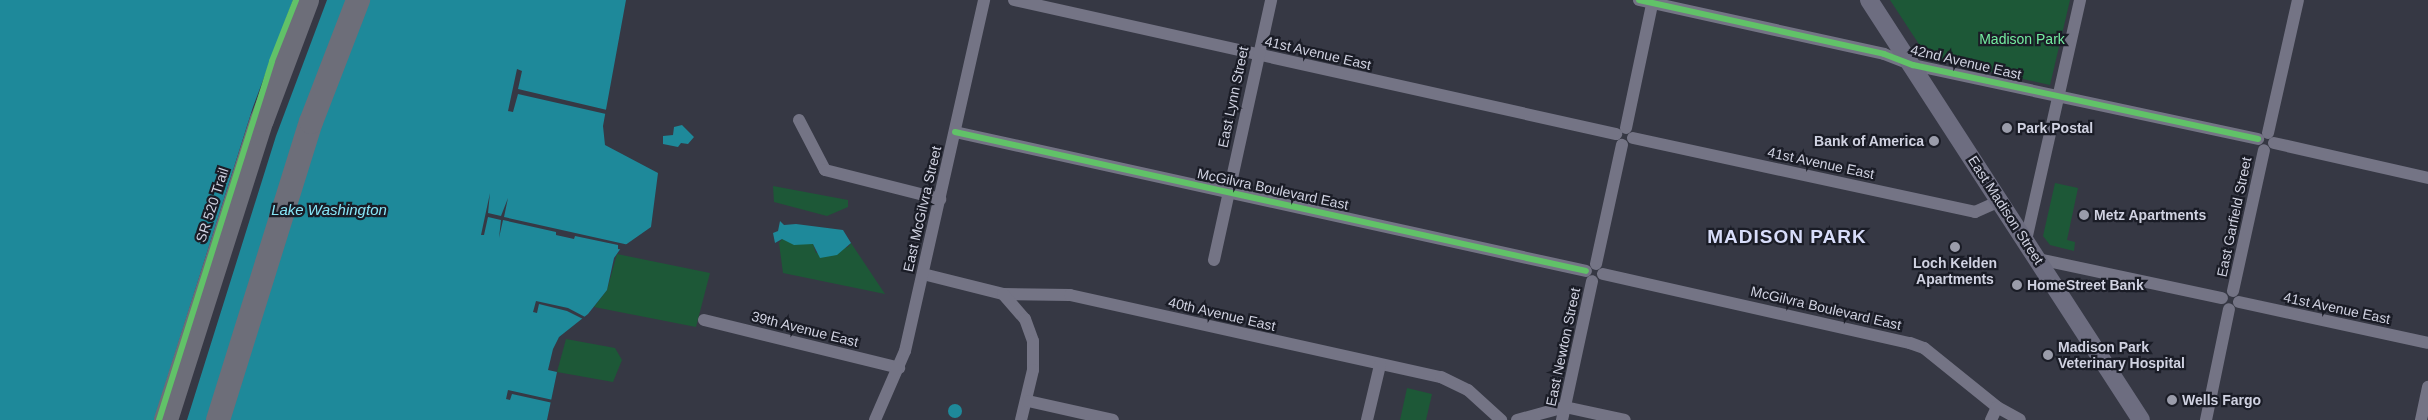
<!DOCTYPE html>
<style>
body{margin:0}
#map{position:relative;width:2428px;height:420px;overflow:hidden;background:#363844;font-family:Arial,sans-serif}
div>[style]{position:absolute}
.green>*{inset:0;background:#1d5837}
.water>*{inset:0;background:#1e899a}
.round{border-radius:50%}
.pier>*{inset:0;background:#363844}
.street>*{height:12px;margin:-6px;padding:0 6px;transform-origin:6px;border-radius:6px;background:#747485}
.secondary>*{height:18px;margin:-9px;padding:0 9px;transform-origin:9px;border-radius:9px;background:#6d6d80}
.highway>*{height:24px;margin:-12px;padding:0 12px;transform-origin:12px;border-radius:12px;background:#6d6e79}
.cycleway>*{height:6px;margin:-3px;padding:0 3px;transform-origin:3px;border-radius:3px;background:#61c268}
.dots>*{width:14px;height:14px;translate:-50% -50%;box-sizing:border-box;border:2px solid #1a1c26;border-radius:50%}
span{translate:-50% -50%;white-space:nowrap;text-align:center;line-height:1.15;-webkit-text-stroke:4.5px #1a1c26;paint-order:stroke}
.park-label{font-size:14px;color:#75eda1}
.street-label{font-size:14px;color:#d0d2e1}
.poi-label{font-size:14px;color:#d0d2e1;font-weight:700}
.left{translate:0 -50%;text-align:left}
.right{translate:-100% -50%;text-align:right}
.water-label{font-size:15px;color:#88e6f7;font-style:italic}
.district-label{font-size:19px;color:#d8ddfa;font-weight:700;letter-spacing:1px}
</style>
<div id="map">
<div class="green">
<i style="clip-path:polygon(1890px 0,2070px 0,2050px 85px,1928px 58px)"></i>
<i style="clip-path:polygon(2055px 183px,2078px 188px,2067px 240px,2075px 242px,2074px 251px,2050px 245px,2043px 236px)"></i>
<i style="clip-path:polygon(773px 186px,848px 200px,848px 207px,827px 216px,774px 202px)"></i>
<i style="clip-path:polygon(782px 239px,813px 244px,816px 253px,848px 247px,851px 243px,885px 294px,783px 273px,779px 243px)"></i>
<i style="clip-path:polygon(617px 254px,710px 273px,696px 327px,594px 307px,607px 290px)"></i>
<i style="clip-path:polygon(566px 339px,615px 348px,622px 360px,613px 382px,557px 372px)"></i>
<i style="clip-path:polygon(1407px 388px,1432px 394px,1426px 420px,1400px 420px)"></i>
</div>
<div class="water">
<i style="clip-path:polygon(0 0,626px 0,603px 126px,605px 145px,658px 173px,651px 227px,621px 248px,614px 258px,607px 290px,588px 314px,559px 337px,553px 349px,548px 370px,557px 372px,547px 420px,0 420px)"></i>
<i style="clip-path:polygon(682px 125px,694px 137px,688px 144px,681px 143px,678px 147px,663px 144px,663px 136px,673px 135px,674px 127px)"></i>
<i style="clip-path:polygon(780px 221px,784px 225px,796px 224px,843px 230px,851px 243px,837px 255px,820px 258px,813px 244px,794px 245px,782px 239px,775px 243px,773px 233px,778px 231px)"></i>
<i class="round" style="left:948px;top:404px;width:14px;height:14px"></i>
</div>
<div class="pier">
<i style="clip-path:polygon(293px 0,327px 0,276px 136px,187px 420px,154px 420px,253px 107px)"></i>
<i style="clip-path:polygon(517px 69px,522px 71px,518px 89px,607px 110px,606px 114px,518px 94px,513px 112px,508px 111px)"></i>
<i style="clip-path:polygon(490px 193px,488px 213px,501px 216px,508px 198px,504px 217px,629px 245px,623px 250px,618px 249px,618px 245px,575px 236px,574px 239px,556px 235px,556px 232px,503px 220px,499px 238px,501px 220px,488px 217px,484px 235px,481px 235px)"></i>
<i style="clip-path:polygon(536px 301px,568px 308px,587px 318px,585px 320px,567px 311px,539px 304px,537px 313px,533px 312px)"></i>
<i style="clip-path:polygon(508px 390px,553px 400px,553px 403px,512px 394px,510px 400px,506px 399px)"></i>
</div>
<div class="street">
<i style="left:1014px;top:0;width:617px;rotate:12.55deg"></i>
<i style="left:1639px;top:0;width:251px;rotate:12.4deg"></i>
<i style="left:1884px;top:54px;width:31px;rotate:21deg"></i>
<i style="left:1913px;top:65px;width:353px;rotate:12.1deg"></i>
<i style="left:799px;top:120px;width:56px;rotate:62.5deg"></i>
<i style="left:825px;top:170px;width:119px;rotate:14.2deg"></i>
<i style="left:1626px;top:128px;width:131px;rotate:-78.1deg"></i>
<i style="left:955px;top:132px;width:646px;rotate:12.42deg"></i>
<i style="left:2268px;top:133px;width:136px;rotate:-77.3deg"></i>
<i style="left:1633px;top:138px;width:350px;rotate:12.2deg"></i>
<i style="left:1975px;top:212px;width:27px;rotate:-24deg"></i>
<i style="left:2274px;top:143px;width:158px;rotate:12.8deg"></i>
<i style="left:2026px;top:240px;width:246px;rotate:-77.3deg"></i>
<i style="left:2038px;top:259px;width:188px;rotate:12deg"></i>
<i style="left:1214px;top:260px;width:266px;rotate:-77.6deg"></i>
<i style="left:1596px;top:264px;width:122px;rotate:-77.7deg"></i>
<i style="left:923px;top:274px;width:82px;rotate:14deg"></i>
<i style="left:1003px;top:294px;width:67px;rotate:0.9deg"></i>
<i style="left:1070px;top:295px;width:380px;rotate:12.5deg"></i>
<i style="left:1441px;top:377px;width:30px;rotate:26deg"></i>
<i style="left:1468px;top:390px;width:45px;rotate:42.3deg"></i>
<i style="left:1603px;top:274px;width:315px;rotate:12.7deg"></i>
<i style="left:1910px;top:343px;width:15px;rotate:20deg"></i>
<i style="left:1924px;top:348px;width:94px;rotate:38.9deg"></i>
<i style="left:1997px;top:407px;width:26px;rotate:29deg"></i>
<i style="left:2233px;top:291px;width:144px;rotate:-77.6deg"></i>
<i style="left:1003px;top:294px;width:33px;rotate:49deg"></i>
<i style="left:1025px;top:319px;width:23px;rotate:70deg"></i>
<i style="left:1033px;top:341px;width:29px;rotate:90deg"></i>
<i style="left:1033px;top:370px;width:51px;rotate:103.5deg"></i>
<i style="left:2239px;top:302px;width:193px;rotate:12.2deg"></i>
<i style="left:704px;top:320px;width:201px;rotate:13.8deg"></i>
<i style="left:1028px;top:401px;width:87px;rotate:12.6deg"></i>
<i style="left:875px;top:420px;width:75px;rotate:-66.5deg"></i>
<i style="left:905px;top:351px;width:360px;rotate:-77.3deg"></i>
<i style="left:1367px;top:420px;width:57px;rotate:-76.7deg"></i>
<i style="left:1517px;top:420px;width:50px;rotate:-15.2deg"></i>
<i style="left:1565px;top:407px;width:61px;rotate:12.2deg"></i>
<i style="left:1562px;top:420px;width:142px;rotate:-77.8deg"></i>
<i style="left:1991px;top:420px;width:14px;rotate:-65deg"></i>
<i style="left:2206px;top:420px;width:113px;rotate:-78.3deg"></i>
<i style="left:2421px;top:420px;width:34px;rotate:-78deg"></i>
</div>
<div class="secondary">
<i style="left:1869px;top:0;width:500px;rotate:57.07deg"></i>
</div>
<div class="highway">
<i style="left:166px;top:420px;width:315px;rotate:-72.3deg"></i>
<i style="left:262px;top:120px;width:128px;rotate:-69.4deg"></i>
<i style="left:218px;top:420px;width:312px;rotate:-72.7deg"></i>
<i style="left:311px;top:122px;width:131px;rotate:-68.9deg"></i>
</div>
<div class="cycleway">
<i style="left:1639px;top:0;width:251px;rotate:12.4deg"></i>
<i style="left:1884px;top:54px;width:31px;rotate:21deg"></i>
<i style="left:1913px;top:65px;width:353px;rotate:12.1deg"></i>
<i style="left:955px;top:132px;width:646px;rotate:12.42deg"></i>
<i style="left:159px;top:420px;width:376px;rotate:-72.5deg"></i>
<i style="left:272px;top:61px;width:66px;rotate:-68.5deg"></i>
</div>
<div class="dots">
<i style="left:2007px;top:128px;background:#9a9caa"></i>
<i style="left:1934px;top:141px;background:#9a9caa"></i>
<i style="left:2084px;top:215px;background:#9a9caa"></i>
<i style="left:1955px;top:247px;background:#9a9caa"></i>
<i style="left:2017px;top:285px;background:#9a9caa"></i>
<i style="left:2048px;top:355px;background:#9a9caa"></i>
<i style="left:2172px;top:400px;background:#9a9caa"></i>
</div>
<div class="park-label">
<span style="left:2022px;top:39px">Madison Park</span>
</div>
<div class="street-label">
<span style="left:1318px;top:53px;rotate:13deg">41st Avenue East</span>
<span style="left:1966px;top:62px;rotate:13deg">42nd Avenue East</span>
<span style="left:1233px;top:97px;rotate:-78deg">East Lynn Street</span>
<span style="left:1821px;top:163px;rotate:12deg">41st Avenue East</span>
<span style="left:1273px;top:189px;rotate:12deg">McGilvra Boulevard East</span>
<span style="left:212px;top:205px;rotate:-72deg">SR 520 Trail</span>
<span style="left:922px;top:209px;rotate:-77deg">East McGilvra Street</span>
<span style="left:2006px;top:210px;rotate:57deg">East Madison Street</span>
<span style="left:2234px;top:217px;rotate:-78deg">East Garfield Street</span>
<span style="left:1826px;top:308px;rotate:13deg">McGilvra Boulevard East</span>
<span style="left:2337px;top:308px;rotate:12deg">41st Avenue East</span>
<span style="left:1222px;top:314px;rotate:13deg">40th Avenue East</span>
<span style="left:805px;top:329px;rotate:14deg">39th Avenue East</span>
<span style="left:1563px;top:347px;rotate:-78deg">East Newton Street</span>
</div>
<div class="poi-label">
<span class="left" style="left:2017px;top:128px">Park Postal</span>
<span class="right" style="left:1924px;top:141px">Bank of America</span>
<span class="left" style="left:2094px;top:215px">Metz Apartments</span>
<span style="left:1955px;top:271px">Loch Kelden<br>Apartments</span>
<span class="left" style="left:2027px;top:285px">HomeStreet Bank</span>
<span class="left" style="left:2058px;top:355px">Madison Park<br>Veterinary Hospital</span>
<span class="left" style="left:2182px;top:400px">Wells Fargo</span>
</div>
<div class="water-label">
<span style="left:329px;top:210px">Lake Washington</span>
</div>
<div class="district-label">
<span style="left:1787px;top:237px">MADISON PARK</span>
</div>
</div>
